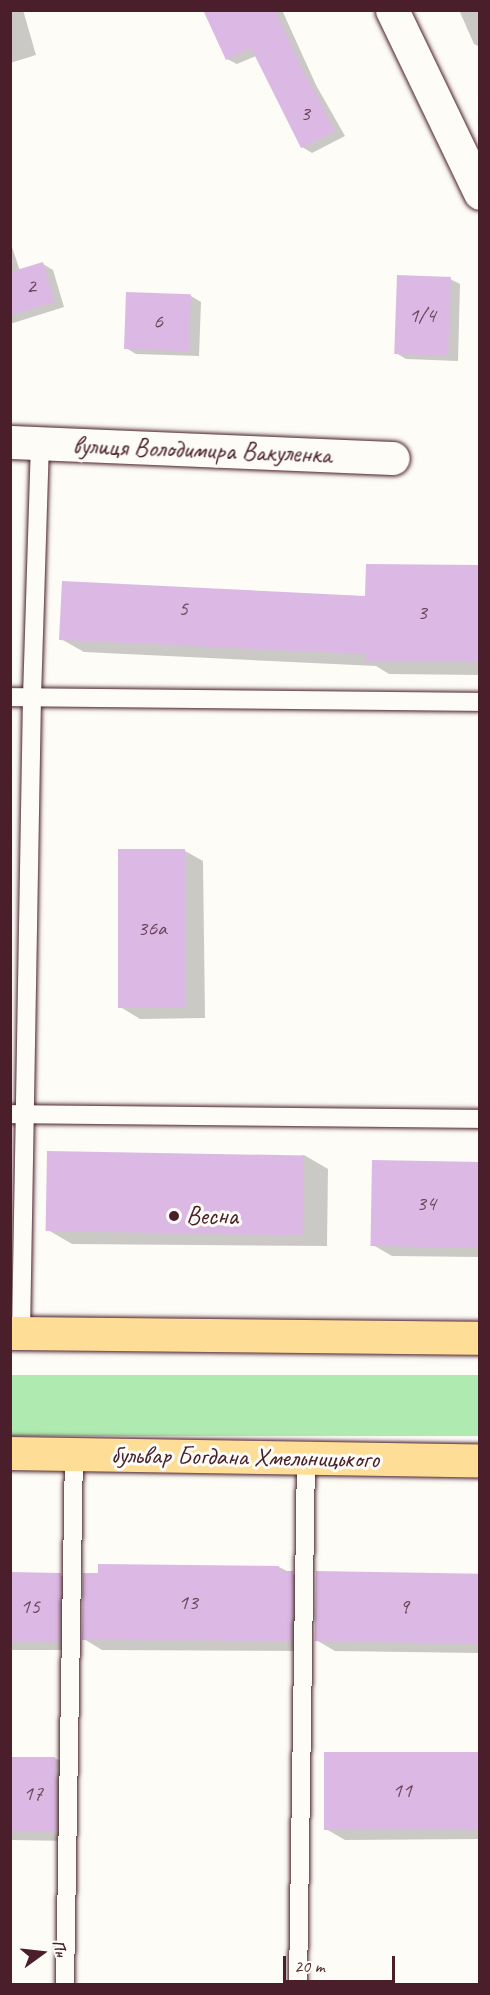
<!DOCTYPE html>
<meta charset="utf-8">
<style>
body{margin:0}
#map{position:relative;width:490px;height:1995px;overflow:hidden;background:#fdfcf7;font-family:Caveat,sans-serif}
div>[style]{position:absolute}
.green>*{inset:0;background:#afebb0;transform-origin:0 0}
.shadow>*{inset:0;background:#0003}
.building>*{inset:0;background:#dbb9e4;transform-origin:0 0}
.roads{filter:drop-shadow(0 0 2px #4a1f2b) drop-shadow(0 0 2px #4a1f2b)}
.service>*{height:18px;margin:-9px;padding:0 9px;transform-origin:9px;border-radius:9px;background:#fdfcf7}
.minor>*{height:33px;margin:-16.5px;padding:0 16.5px;transform-origin:16.5px;border-radius:16.5px;background:#fdfcf7}
.primary>*{height:33px;margin:-16.5px;padding:0 16.5px;transform-origin:16.5px;border-radius:16.5px;background:#fedd96}
.dots>*{width:16px;height:16px;translate:-50% -50%;box-sizing:border-box;border:3px solid #fdfcf7;border-radius:50%}
span{translate:-50% -50%;white-space:nowrap;text-align:center;line-height:1.15;-webkit-text-stroke:6px #fdfcf7;paint-order:stroke}
.number-label{font-size:22px;color:#6e4659}
.number-label span{-webkit-text-stroke-width:0}
.street-label{font-size:26px;color:#4a1f2b}
.poi-label{font-size:26px;color:#4a1f2b}
.left{translate:0 -50%;text-align:left}
.frame{position:absolute;inset:0;border:12px solid #4a1f2b;pointer-events:none}
.north{position:absolute;left:12px;top:1923px;width:60px;height:60px;-webkit-text-stroke:4px #fdfcf7;paint-order:stroke;rotate:75deg;font-size:16px;font-weight:700;line-height:24px;text-align:center;color:#4a1f2b}
.north::after{content:'';display:block;margin:auto;width:21px;height:27px;background:#4a1f2b;clip-path:polygon(50% 0,100% 100%,50% 72%,0 100%)}
.scale{position:absolute;left:283px;top:1956px;width:112px;height:27px;box-sizing:border-box;border:3px solid #4a1f2b;border-top:0;padding-left:8px;font-size:18px;line-height:21px;white-space:nowrap;color:#4a1f2b;-webkit-text-stroke:4px #fdfcf7;paint-order:stroke}
</style>
<div id="map">
<div class="green">
<i style="left:11px;top:1375px;width:468px;height:61px"></i>
</div>
<div class="shadow">
<i style="clip-path:polygon(10px 10px,23px 10px,36px 55px,10px 63px)"></i>
<i style="clip-path:polygon(205px 10px,282px 10px,316px 85px,345px 136px,312px 153px,302px 147px,256px 56px,237px 64px,227px 59px)"></i>
<i style="clip-path:polygon(459px 10px,480px 10px,480px 47px,474px 44px)"></i>
<i style="clip-path:polygon(10px 241px,20px 271px,43px 264px,53px 270px,64px 307px,10px 324px)"></i>
<i style="clip-path:polygon(450px 279px,460px 284px,458px 361px,406px 359px,396px 353px)"></i>
<i style="clip-path:polygon(127px 294px,191px 296px,201px 302px,199px 356px,136px 354px,126px 348px)"></i>
<i style="clip-path:polygon(480px 566px,480px 675px,389px 674px,376px 666px,84px 652px,61px 639px,367px 597px)"></i>
<i style="clip-path:polygon(185px 851px,203px 861px,205px 1018px,140px 1019px,122px 1008px)"></i>
<i style="clip-path:polygon(304px 1155px,328px 1169px,327px 1246px,72px 1244px,48px 1230px)"></i>
<i style="clip-path:polygon(480px 1163px,480px 1257px,392px 1256px,373px 1245px)"></i>
<i style="clip-path:polygon(279px 1567px,311px 1583px,310px 1651px,102px 1650px,84px 1639px)"></i>
<i style="clip-path:polygon(10px 1574px,60px 1575px,79px 1585px,78px 1650px,10px 1650px)"></i>
<i style="clip-path:polygon(480px 1575px,480px 1653px,335px 1651px,316px 1640px)"></i>
<i style="clip-path:polygon(480px 1753px,480px 1839px,345px 1840px,326px 1829px)"></i>
<i style="clip-path:polygon(10px 1758px,55px 1758px,74px 1769px,73px 1841px,10px 1840px)"></i>
</div>
<div class="building">
<i style="clip-path:polygon(203px 10px,275px 10px,308px 81px,309px 80px,335px 131px,301px 148px,251px 48px,226px 60px)"></i>
<i style="clip-path:polygon(43px 262px,55px 302px,10px 315px,10px 272px)"></i>
<i style="left:397px;top:275px;width:54px;height:79px;rotate:2deg"></i>
<i style="left:126px;top:292px;width:65px;height:57px;rotate:2deg"></i>
<i style="clip-path:polygon(366px 564px,480px 565px,480px 662px,365px 661px,365px 654px,59px 640px,62px 581px,365px 596px)"></i>
<i style="left:185px;top:849px;width:159px;height:67px;rotate:90deg"></i>
<i style="left:47px;top:1151px;width:257px;height:80px;rotate:1deg"></i>
<i style="left:372px;top:1160px;width:108px;height:86px;rotate:1deg"></i>
<i style="clip-path:polygon(98px 1564px,279px 1566px,279px 1571px,293px 1571px,292px 1641px,82px 1640px,83px 1573px,98px 1573px)"></i>
<i style="left:316px;top:1571px;width:164px;height:70px;rotate:1deg"></i>
<i style="left:10px;top:1572px;width:51px;height:69px;rotate:1deg"></i>
<i style="left:324px;top:1752px;width:156px;height:78px"></i>
<i style="left:10px;top:1757px;width:45px;height:74px"></i>
</div>
<div class="roads">
<div class="service">
<i style="left:10px;top:697px;width:470px;rotate:0.6deg"></i>
<i style="left:10px;top:1114px;width:470px;rotate:0.6deg"></i>
<i style="left:21px;top:1333px;width:636px;rotate:-89.01deg"></i>
<i style="left:32px;top:697px;width:254px;rotate:-88.2deg"></i>
<i style="left:65px;top:1984px;width:530px;rotate:-89.03deg"></i>
<i style="left:298px;top:1984px;width:527px;rotate:-89.13deg"></i>
</div>
<div class="minor">
<i style="left:392px;top:10px;width:203px;rotate:64.3deg"></i>
<i style="left:10px;top:442px;width:383px;rotate:2.4deg"></i>
</div>
<div class="primary">
<i style="left:10px;top:1333px;width:470px;rotate:0.6deg"></i>
<i style="left:10px;top:1453px;width:470px;rotate:0.9deg"></i>
</div>
</div>
<div class="dots">
<i style="left:174px;top:1216px;background:#4a1f2b"></i>
</div>
<div class="number-label">
<span style="left:305px;top:114px">3</span>
<span style="left:31px;top:287px">2</span>
<span style="left:422px;top:316px">1/4</span>
<span style="left:158px;top:322px">6</span>
<span style="left:183px;top:609px">5</span>
<span style="left:422px;top:613px">3</span>
<span style="left:152px;top:929px">36а</span>
<span style="left:426px;top:1204px">34</span>
<span style="left:188px;top:1603px">13</span>
<span style="left:30px;top:1607px">15</span>
<span style="left:404px;top:1607px">9</span>
<span style="left:402px;top:1791px">11</span>
<span style="left:33px;top:1794px">17</span>
</div>
<div class="street-label">
<span style="left:202px;top:450px;rotate:2deg">вулиця Володимира Вакуленка</span>
<span style="left:245px;top:1457px;rotate:1deg">бульвар Богдана Хмельницького</span>
</div>
<div class="poi-label">
<span class="left" style="left:186px;top:1216px">Весна</span>
</div>
<div class="frame"></div>
<div class="north">Пн</div>
<div class="scale">20 m</div>
</div>
